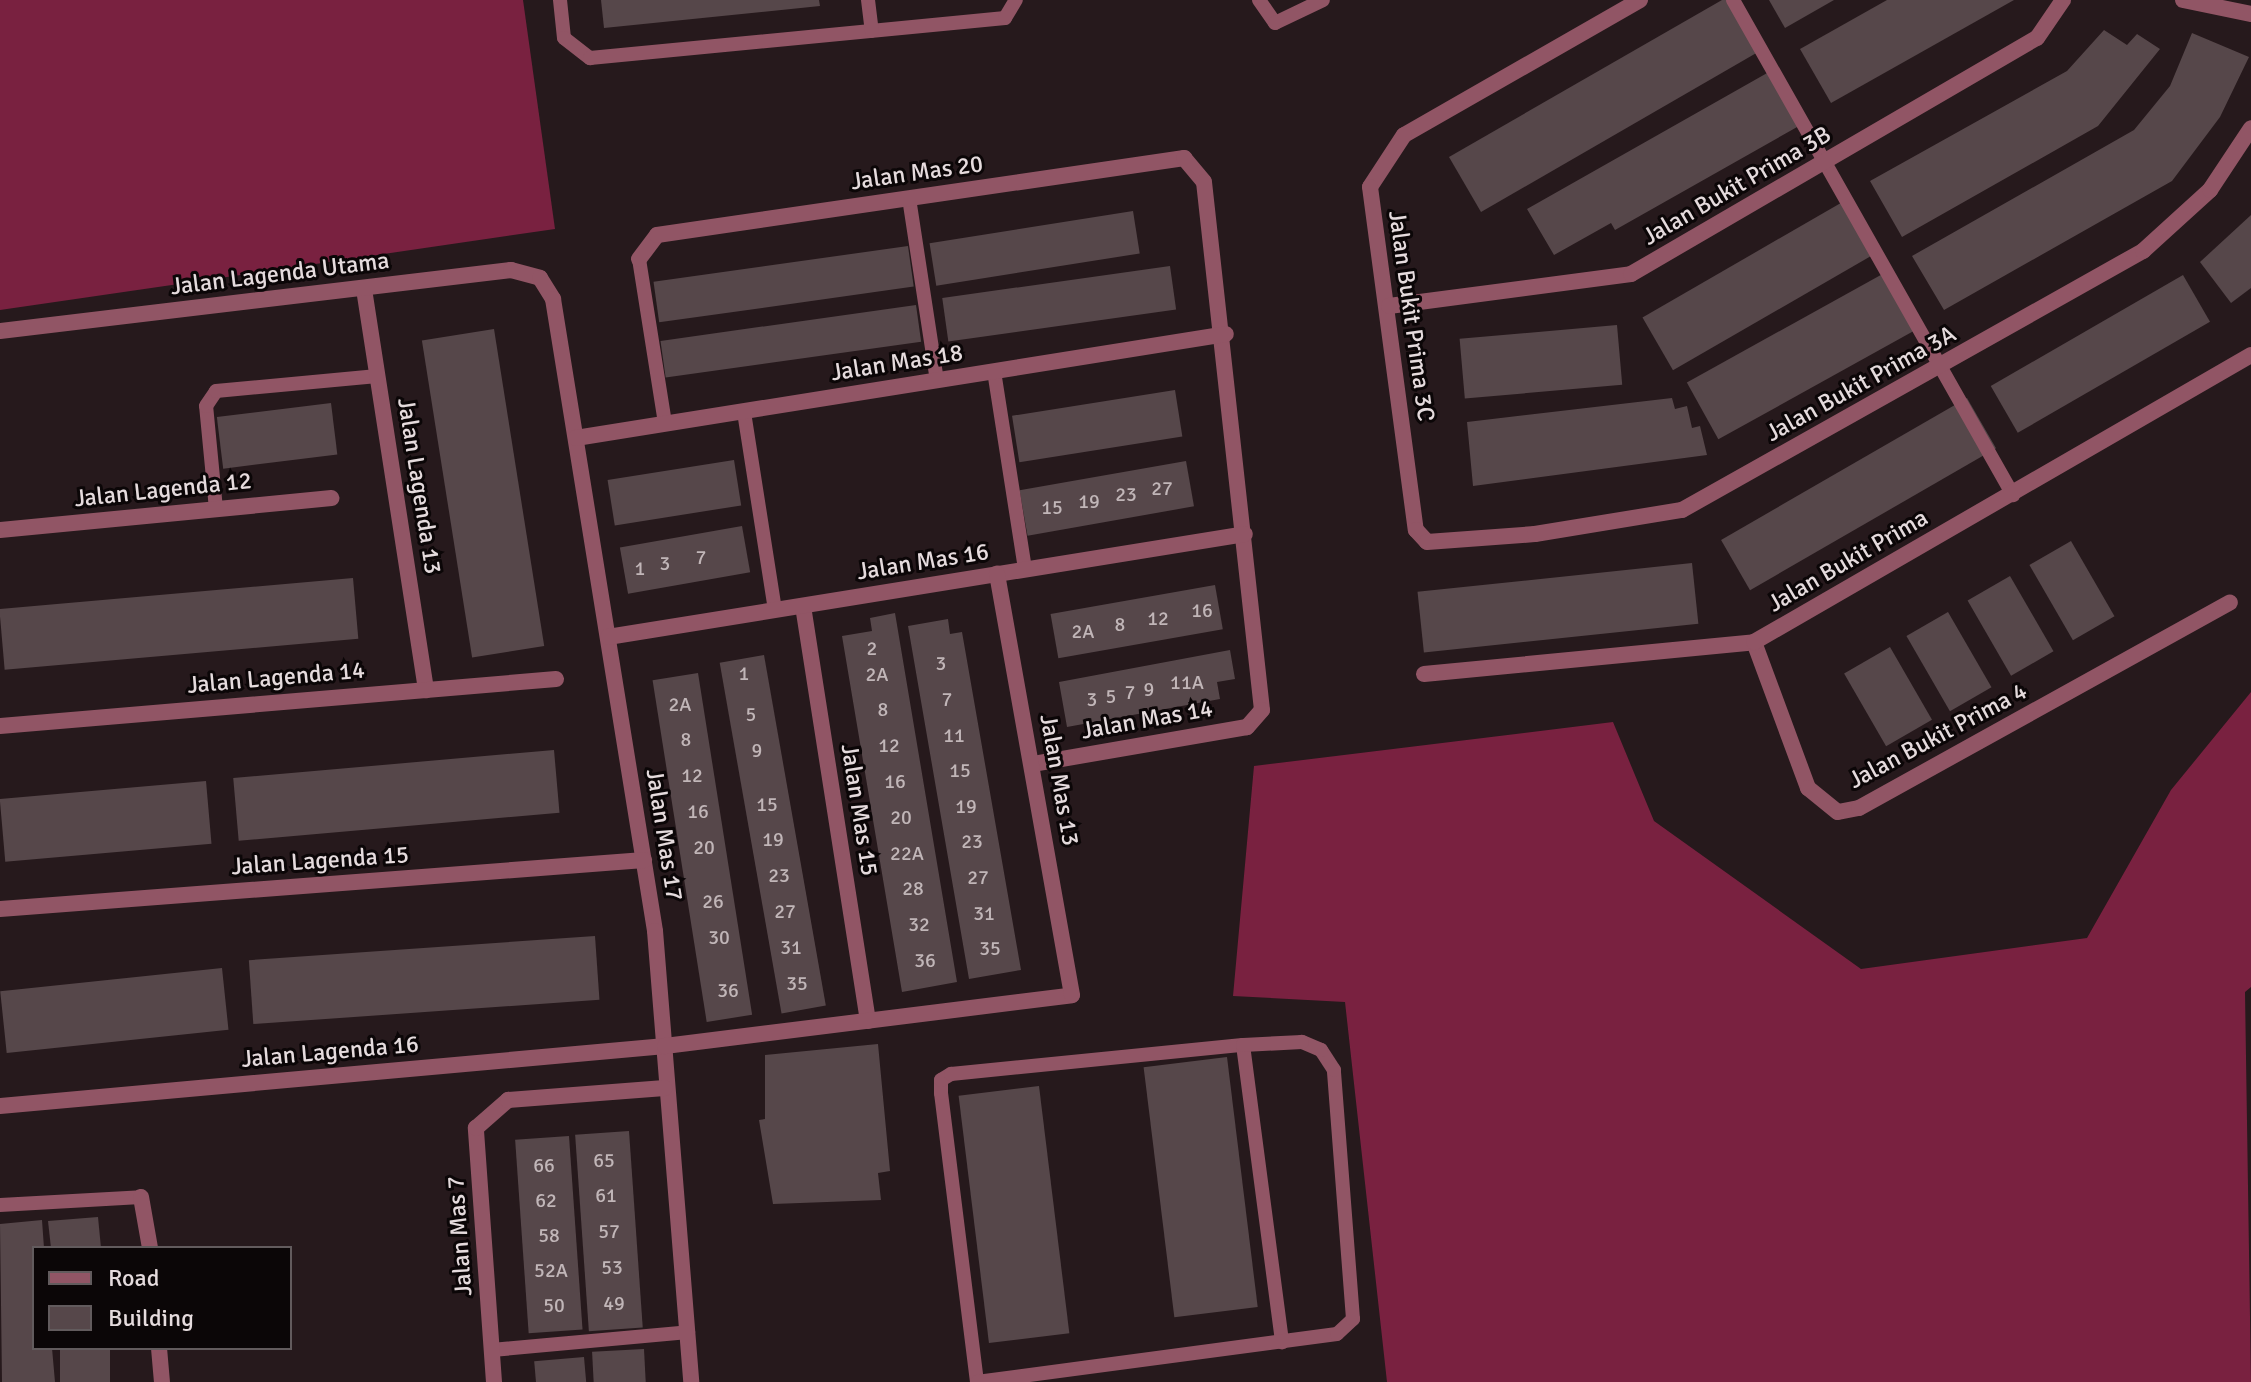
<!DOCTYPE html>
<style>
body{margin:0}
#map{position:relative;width:2251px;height:1382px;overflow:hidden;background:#26191c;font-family:Signika,sans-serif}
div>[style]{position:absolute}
.forest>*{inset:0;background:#792140}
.building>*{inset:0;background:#56474a;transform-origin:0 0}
.lane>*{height:14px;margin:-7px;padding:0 7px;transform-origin:7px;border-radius:7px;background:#915565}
.street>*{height:16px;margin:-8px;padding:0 8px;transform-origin:8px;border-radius:8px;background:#915565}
span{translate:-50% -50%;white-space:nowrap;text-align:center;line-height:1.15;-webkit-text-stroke:6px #0b0607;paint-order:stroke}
.number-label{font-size:20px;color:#c1b6b8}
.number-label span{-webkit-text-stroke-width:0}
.street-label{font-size:24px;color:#e5dbdd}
.legend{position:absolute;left:32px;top:1246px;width:260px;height:104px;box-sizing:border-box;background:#0b0607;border:2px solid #625b5d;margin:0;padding:10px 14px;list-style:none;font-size:24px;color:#e5dbdd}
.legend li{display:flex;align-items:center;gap:16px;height:40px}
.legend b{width:40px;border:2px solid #625b5d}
</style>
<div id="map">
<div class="forest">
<i style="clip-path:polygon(0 0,523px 0,555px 229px,0 310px)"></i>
<i style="clip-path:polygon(2251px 692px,2251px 987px,2245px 992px,2251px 1382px,1387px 1382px,1345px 1002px,1233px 996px,1254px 766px,1613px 722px,1654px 821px,1861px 969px,2087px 938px,2171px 790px)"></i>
</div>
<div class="building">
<i style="clip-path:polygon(601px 0,819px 0,820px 6px,604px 28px)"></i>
<i style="clip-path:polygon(1722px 0,1737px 0,1765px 48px,1481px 212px,1449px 157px)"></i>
<i style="clip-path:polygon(1769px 0,1834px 0,1785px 28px)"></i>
<i style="clip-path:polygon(1887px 0,2014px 0,1831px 103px,1800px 49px)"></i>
<i style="clip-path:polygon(2104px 30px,2127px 45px,2137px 34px,2160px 49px,2098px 126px,1902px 237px,1870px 181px,2067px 71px)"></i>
<i style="clip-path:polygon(2192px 33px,2249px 57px,2220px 117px,2172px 181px,1944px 310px,1912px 256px,2134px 130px,2170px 86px)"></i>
<i style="clip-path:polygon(1776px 68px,1806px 122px,1615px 230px,1611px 223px,1554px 255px,1527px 209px)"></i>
<i style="left:1846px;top:200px;width:61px;height:235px;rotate:60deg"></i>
<i style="left:1133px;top:211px;width:43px;height:206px;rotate:81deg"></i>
<i style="clip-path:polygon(2251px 215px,2251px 288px,2231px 303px,2200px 262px)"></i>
<i style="left:908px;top:246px;width:41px;height:257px;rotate:82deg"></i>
<i style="left:1170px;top:266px;width:44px;height:230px;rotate:82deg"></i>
<i style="left:1888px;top:271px;width:65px;height:230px;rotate:61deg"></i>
<i style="left:2183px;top:275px;width:54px;height:222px;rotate:60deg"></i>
<i style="left:916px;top:305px;width:37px;height:258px;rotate:82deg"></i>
<i style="left:1617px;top:325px;width:60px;height:158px;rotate:85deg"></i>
<i style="left:494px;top:329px;width:321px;height:73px;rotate:81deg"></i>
<i style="left:1175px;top:390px;width:47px;height:165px;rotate:81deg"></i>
<i style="clip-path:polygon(1672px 398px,1675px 409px,1687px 406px,1692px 428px,1700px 426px,1707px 455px,1473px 486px,1467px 422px)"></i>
<i style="left:1967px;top:398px;width:58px;height:284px;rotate:60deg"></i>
<i style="left:331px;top:403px;width:52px;height:115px;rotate:83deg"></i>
<i style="left:734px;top:460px;width:46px;height:128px;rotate:81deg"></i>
<i style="left:1186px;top:461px;width:46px;height:169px;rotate:80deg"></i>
<i style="left:742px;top:526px;width:47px;height:124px;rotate:80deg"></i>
<i style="left:2071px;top:541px;width:87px;height:48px;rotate:60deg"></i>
<i style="left:1692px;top:563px;width:61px;height:276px;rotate:84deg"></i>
<i style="left:2010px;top:576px;width:87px;height:49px;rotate:60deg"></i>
<i style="left:353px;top:578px;width:61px;height:355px;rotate:85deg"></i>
<i style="left:1215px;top:585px;width:45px;height:167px;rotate:80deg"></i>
<i style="left:1948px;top:612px;width:87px;height:48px;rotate:60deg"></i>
<i style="clip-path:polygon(895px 613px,957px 982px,902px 992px,842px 636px,872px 631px,870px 618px)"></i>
<i style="clip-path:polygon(948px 619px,950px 634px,962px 632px,1021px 970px,969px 979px,908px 626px)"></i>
<i style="left:1890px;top:647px;width:84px;height:53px;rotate:60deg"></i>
<i style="clip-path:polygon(1230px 650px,1235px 679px,1217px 682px,1220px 699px,1067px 727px,1059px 682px)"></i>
<i style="left:764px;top:655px;width:356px;height:45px;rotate:80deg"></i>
<i style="left:698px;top:673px;width:346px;height:46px;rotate:81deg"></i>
<i style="left:554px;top:750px;width:63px;height:322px;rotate:85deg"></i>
<i style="left:206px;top:781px;width:63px;height:207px;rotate:85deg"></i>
<i style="left:595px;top:936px;width:64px;height:347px;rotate:86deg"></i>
<i style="left:222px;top:968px;width:62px;height:223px;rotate:84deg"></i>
<i style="clip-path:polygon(878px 1044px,890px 1171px,878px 1173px,881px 1200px,773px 1204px,759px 1120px,765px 1119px,765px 1055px)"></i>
<i style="left:1227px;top:1057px;width:252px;height:84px;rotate:83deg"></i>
<i style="left:1039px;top:1086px;width:249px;height:81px;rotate:83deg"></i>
<i style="left:629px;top:1131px;width:197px;height:54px;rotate:86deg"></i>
<i style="left:569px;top:1136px;width:194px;height:54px;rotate:86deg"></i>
<i style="clip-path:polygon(98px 1217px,101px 1248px,51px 1248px,48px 1221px)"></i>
<i style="clip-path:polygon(42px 1220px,44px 1248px,34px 1248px,34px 1348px,52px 1348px,55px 1382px,2px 1382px,0 1224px)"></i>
<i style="left:60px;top:1348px;width:50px;height:34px"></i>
<i style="left:644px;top:1349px;width:33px;height:52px;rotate:87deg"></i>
<i style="left:584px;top:1357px;width:25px;height:50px;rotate:85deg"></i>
</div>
<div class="lane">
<i style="left:560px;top:0;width:38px;rotate:84deg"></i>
<i style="left:564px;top:38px;width:33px;rotate:38deg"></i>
<i style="left:590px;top:58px;width:417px;rotate:-5.5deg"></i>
<i style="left:1005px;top:18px;width:21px;rotate:-59deg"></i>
<i style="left:868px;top:0;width:31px;rotate:83deg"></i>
<i style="left:1259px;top:0;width:28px;rotate:55deg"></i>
<i style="left:1275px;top:23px;width:53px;rotate:-25.6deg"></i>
<i style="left:1733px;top:0;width:569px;rotate:60.51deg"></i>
<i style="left:909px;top:198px;width:184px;rotate:81.3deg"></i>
<i style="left:639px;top:259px;width:167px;rotate:81deg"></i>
<i style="left:994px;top:371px;width:201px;rotate:81.1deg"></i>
<i style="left:744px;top:412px;width:200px;rotate:81.1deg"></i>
<i style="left:216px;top:509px;width:103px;rotate:-95.5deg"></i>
<i style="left:206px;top:406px;width:18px;rotate:-56deg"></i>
<i style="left:216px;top:391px;width:162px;rotate:-5.3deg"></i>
<i style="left:0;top:1205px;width:141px;rotate:-3.2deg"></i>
<i style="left:492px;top:1350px;width:197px;rotate:-5.2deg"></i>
<i style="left:977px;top:1382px;width:291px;rotate:-97.1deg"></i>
<i style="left:941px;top:1093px;width:13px;rotate:-90deg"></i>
<i style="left:941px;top:1080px;width:12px;rotate:-31deg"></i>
<i style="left:951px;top:1074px;width:293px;rotate:-5.7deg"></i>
<i style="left:1243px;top:1045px;width:300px;rotate:82.5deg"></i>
<i style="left:977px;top:1382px;width:363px;rotate:-7.6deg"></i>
<i style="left:1337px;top:1334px;width:22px;rotate:-43deg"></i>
<i style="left:1353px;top:1319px;width:250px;rotate:-94.4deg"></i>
<i style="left:1334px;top:1070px;width:24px;rotate:-123deg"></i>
<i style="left:1321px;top:1050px;width:21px;rotate:-157deg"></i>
<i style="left:1302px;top:1042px;width:59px;rotate:177.1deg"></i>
</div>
<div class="street">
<i style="left:1640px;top:0;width:272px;rotate:150.2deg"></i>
<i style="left:1404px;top:135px;width:62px;rotate:123.2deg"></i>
<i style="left:1370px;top:187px;width:346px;rotate:82.4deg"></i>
<i style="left:1416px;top:530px;width:16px;rotate:47deg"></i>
<i style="left:1427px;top:542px;width:108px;rotate:-4.2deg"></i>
<i style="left:1535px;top:534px;width:149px;rotate:-9.3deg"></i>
<i style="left:1682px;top:510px;width:529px;rotate:-29.33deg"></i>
<i style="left:2143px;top:251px;width:91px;rotate:-42.3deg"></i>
<i style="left:2210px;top:190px;width:74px;rotate:-56.5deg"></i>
<i style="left:2183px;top:0;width:69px;rotate:11.6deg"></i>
<i style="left:639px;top:259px;width:30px;rotate:-53deg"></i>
<i style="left:657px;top:235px;width:533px;rotate:-8.31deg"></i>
<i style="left:1184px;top:158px;width:31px;rotate:50deg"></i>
<i style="left:1204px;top:182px;width:531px;rotate:83.73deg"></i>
<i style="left:1262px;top:710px;width:23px;rotate:131deg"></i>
<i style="left:1247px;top:727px;width:218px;rotate:170.2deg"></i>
<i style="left:364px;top:289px;width:406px;rotate:81.2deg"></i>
<i style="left:1389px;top:306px;width:244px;rotate:-7.5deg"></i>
<i style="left:1631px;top:274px;width:470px;rotate:-30.2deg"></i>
<i style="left:2037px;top:38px;width:46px;rotate:-55.6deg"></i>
<i style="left:0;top:331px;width:515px;rotate:-6.81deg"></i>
<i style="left:511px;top:270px;width:30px;rotate:15deg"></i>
<i style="left:540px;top:278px;width:25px;rotate:58deg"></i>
<i style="left:553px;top:299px;width:640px;rotate:80.83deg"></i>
<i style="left:655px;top:931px;width:452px;rotate:85.4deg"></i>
<i style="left:576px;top:438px;width:658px;rotate:-9.09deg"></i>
<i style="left:0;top:530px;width:333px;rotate:-5.5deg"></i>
<i style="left:803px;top:606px;width:420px;rotate:81.1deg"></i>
<i style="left:608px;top:637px;width:645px;rotate:-9.18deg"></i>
<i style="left:1754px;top:642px;width:156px;rotate:69.7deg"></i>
<i style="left:1808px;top:788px;width:38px;rotate:39deg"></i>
<i style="left:1838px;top:812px;width:21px;rotate:-11deg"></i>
<i style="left:1859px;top:808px;width:424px;rotate:-29deg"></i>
<i style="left:1424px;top:674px;width:332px;rotate:-5.5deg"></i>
<i style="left:1754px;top:642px;width:574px;rotate:-30deg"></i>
<i style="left:0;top:726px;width:558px;rotate:-4.83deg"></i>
<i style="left:0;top:909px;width:646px;rotate:-4.35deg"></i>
<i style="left:0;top:1106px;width:668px;rotate:-5.16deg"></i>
<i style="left:665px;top:1046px;width:410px;rotate:-7.1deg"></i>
<i style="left:1072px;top:995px;width:428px;rotate:-100.1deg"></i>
<i style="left:141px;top:1197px;width:52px;rotate:80deg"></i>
<i style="left:159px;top:1348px;width:34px;rotate:85deg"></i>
<i style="left:494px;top:1382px;width:255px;rotate:-94.1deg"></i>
<i style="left:476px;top:1128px;width:43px;rotate:-41.2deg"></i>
<i style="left:508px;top:1100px;width:157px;rotate:-4.4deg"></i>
</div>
<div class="number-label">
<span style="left:1162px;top:488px">27</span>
<span style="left:1126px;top:494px">23</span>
<span style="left:1089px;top:501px">19</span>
<span style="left:1052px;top:507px">15</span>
<span style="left:701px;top:557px">7</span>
<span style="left:665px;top:563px">3</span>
<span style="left:640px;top:568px">1</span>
<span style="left:1202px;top:610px">16</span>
<span style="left:1158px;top:618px">12</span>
<span style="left:1120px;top:624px">8</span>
<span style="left:1083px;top:631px">2A</span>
<span style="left:872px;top:648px">2</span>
<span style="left:941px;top:663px">3</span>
<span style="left:744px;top:673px">1</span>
<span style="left:877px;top:674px">2A</span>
<span style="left:1187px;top:682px">11A</span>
<span style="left:1149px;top:689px">9</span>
<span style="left:1130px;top:692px">7</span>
<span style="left:1111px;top:696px">5</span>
<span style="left:947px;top:699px">7</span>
<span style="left:1092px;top:699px">3</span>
<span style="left:680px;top:704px">2A</span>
<span style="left:883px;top:709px">8</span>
<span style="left:751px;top:714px">5</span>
<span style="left:954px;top:735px">11</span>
<span style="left:686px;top:739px">8</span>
<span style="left:889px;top:745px">12</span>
<span style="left:757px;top:750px">9</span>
<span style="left:960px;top:770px">15</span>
<span style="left:692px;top:775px">12</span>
<span style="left:895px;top:781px">16</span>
<span style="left:767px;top:804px">15</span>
<span style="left:966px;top:806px">19</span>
<span style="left:698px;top:811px">16</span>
<span style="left:901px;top:817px">20</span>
<span style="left:773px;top:839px">19</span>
<span style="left:972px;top:841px">23</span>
<span style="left:704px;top:847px">20</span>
<span style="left:907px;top:853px">22A</span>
<span style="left:779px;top:875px">23</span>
<span style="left:978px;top:877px">27</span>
<span style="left:913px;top:888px">28</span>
<span style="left:713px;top:901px">26</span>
<span style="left:785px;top:911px">27</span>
<span style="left:984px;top:913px">31</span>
<span style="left:919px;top:924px">32</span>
<span style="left:719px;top:937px">30</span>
<span style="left:791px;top:947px">31</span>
<span style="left:990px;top:948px">35</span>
<span style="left:925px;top:960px">36</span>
<span style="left:797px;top:983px">35</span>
<span style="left:728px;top:990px">36</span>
<span style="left:604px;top:1160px">65</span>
<span style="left:544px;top:1165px">66</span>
<span style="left:606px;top:1195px">61</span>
<span style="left:546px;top:1200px">62</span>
<span style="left:609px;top:1231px">57</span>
<span style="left:549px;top:1235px">58</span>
<span style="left:612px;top:1267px">53</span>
<span style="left:551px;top:1270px">52A</span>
<span style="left:614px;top:1303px">49</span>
<span style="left:554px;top:1305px">50</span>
</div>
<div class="street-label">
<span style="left:917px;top:173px;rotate:-8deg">Jalan Mas 20</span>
<span style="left:1737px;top:186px;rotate:-30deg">Jalan Bukit Prima 3B</span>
<span style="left:280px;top:274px;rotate:-7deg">Jalan Lagenda Utama</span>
<span style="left:1411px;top:316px;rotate:82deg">Jalan Bukit Prima 3C</span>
<span style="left:897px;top:363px;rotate:-9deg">Jalan Mas 18</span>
<span style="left:1861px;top:384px;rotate:-29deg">Jalan Bukit Prima 3A</span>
<span style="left:419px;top:486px;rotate:81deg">Jalan Lagenda 13</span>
<span style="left:163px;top:490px;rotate:-6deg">Jalan Lagenda 12</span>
<span style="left:1848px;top:561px;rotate:-30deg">Jalan Bukit Prima</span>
<span style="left:923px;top:562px;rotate:-9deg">Jalan Mas 16</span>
<span style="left:276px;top:678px;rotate:-5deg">Jalan Lagenda 14</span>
<span style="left:1147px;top:720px;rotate:-10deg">Jalan Mas 14</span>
<span style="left:1938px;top:736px;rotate:-28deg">Jalan Bukit Prima 4</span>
<span style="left:1059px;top:780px;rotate:80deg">Jalan Mas 13</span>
<span style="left:859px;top:810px;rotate:81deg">Jalan Mas 15</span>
<span style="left:664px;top:835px;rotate:81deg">Jalan Mas 17</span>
<span style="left:320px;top:861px;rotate:-4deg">Jalan Lagenda 15</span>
<span style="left:330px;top:1052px;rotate:-5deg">Jalan Lagenda 16</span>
<span style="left:460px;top:1236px;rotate:-94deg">Jalan Mas 7</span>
</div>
<ul class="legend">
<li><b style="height:10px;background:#915565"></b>Road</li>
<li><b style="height:22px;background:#56474a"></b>Building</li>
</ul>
</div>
